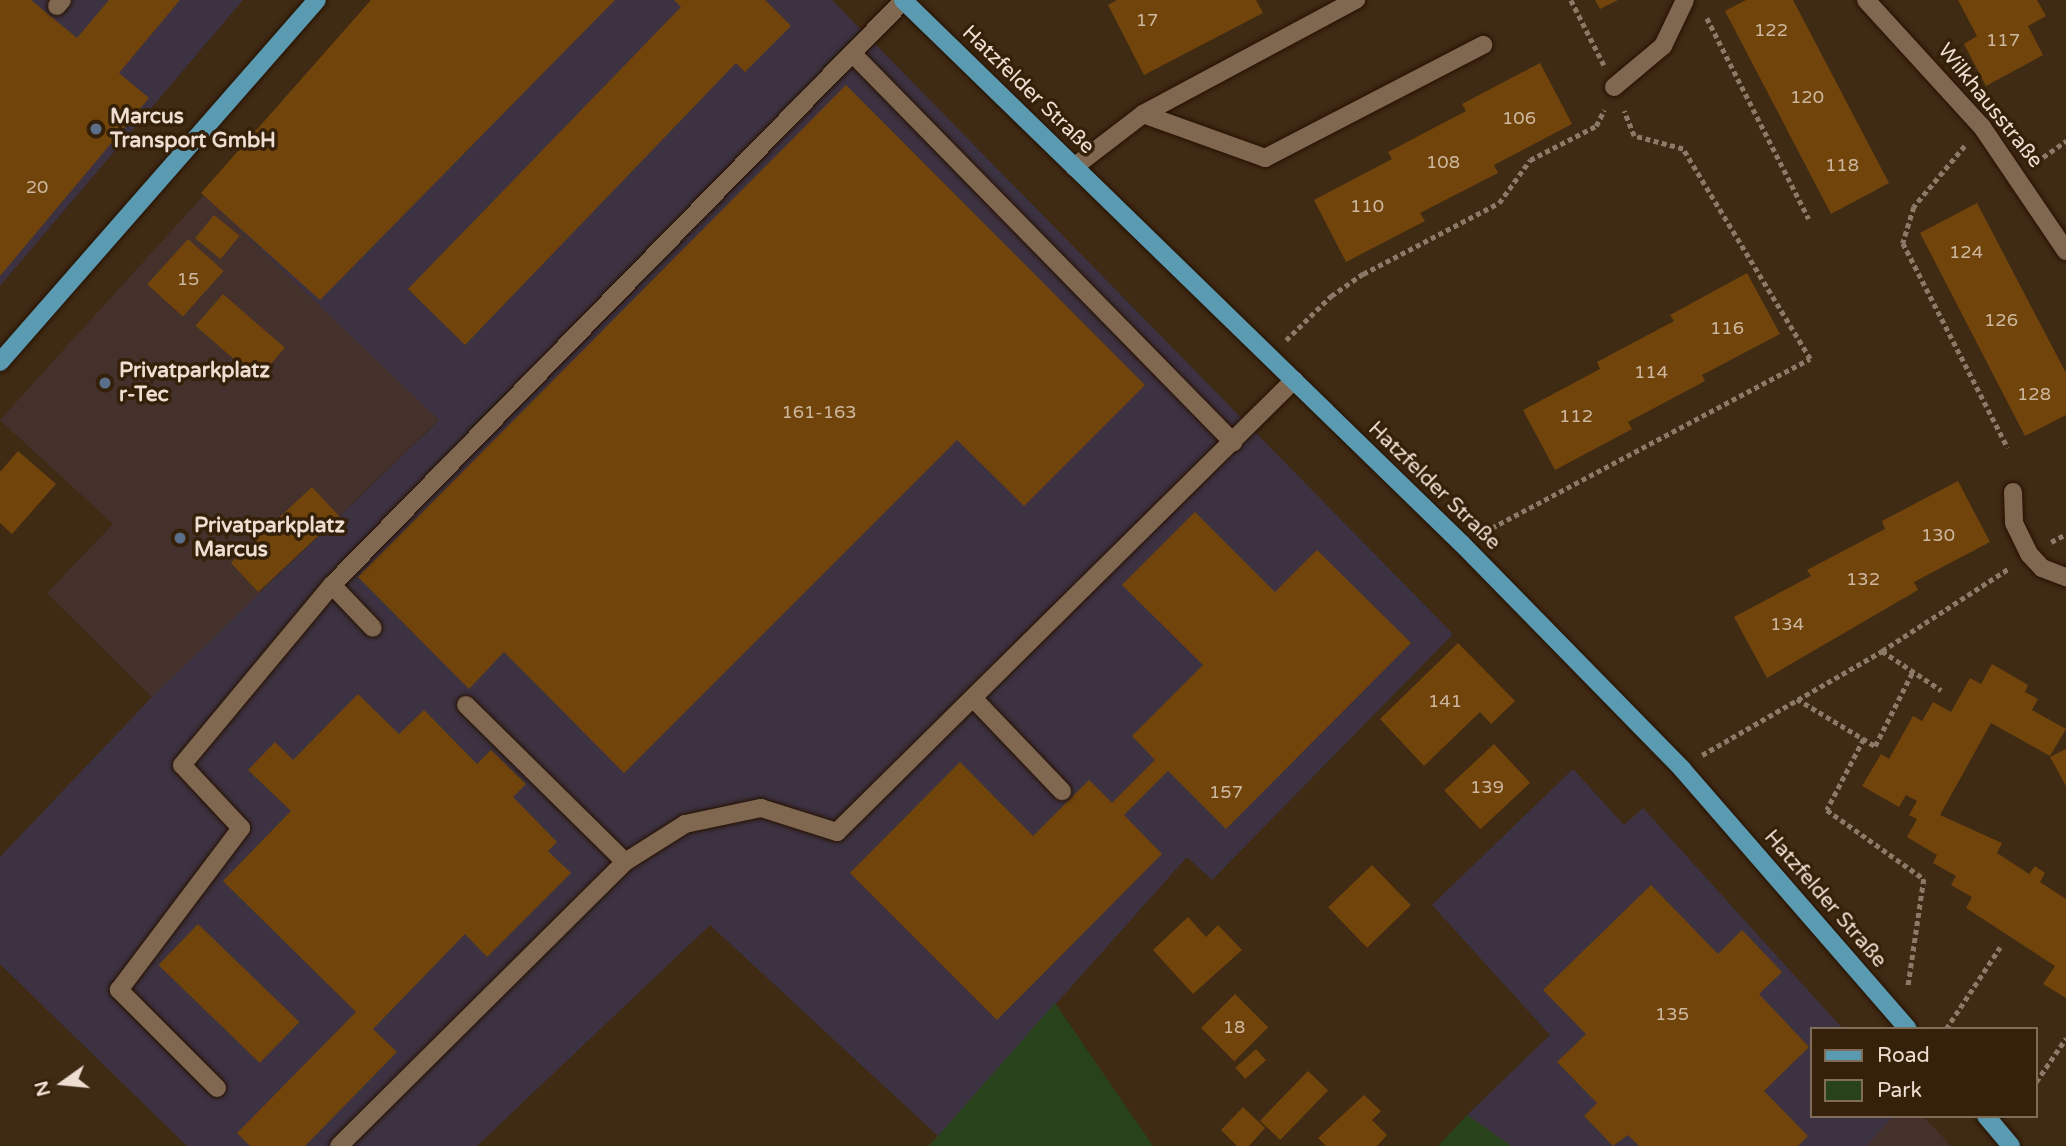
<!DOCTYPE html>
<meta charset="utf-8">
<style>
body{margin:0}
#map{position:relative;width:2066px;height:1146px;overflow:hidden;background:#3f2a14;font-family:"Varela Round",sans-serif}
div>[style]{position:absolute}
.commercial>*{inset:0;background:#44312c}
.industrial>*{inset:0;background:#3d3241}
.green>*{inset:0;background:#28431b}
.building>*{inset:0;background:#71440b;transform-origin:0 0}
.path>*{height:4.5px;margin-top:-2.25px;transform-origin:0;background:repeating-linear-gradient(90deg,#8c7a68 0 5px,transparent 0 8.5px)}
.roads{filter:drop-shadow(0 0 2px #251100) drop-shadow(0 0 2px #251100)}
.minor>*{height:18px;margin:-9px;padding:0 9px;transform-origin:9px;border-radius:9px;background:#806750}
.major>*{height:18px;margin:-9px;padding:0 9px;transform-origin:9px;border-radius:9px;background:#5a9bb2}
.dots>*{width:19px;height:19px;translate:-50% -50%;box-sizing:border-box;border:4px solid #352009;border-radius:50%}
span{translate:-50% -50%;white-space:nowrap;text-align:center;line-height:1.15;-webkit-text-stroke:7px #352009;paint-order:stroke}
.number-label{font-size:18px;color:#ceb8a0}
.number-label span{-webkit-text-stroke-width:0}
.street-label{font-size:21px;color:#edded1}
.poi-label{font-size:21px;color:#edded1;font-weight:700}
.left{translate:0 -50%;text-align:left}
.legend{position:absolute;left:1810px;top:1027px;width:228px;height:91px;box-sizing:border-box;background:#352009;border:2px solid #7f6c59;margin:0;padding:9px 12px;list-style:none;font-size:21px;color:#edded1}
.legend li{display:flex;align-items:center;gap:14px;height:35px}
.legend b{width:35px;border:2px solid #7f6c59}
.north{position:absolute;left:28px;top:1048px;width:70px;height:70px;-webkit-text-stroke:5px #352009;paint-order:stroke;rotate:255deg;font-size:19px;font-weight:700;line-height:28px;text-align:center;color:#edded1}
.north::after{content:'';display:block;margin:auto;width:24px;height:32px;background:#edded1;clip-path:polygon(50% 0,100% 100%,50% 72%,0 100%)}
</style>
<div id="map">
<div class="commercial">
<i style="clip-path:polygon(204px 195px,439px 419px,152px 697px,47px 593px,113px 524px,0 420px)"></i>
<i style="clip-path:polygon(1894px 1116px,1923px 1116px,1951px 1146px,1866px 1146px)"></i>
</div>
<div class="industrial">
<i style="clip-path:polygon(0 0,243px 0,0 286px)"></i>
<i style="clip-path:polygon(372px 0,832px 0,1453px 634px,1212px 880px,1187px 857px,938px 1136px,710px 925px,477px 1146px,187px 1146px,0 964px,0 857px,152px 697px,439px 420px,204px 195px)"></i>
<i style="clip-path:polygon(1573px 769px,1624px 825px,1643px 808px,1843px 1029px,1812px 1029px,1812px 1116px,1894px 1116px,1866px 1146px,1511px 1146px,1467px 1115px,1550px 1035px,1432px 905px)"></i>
</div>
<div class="green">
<i style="clip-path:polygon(1055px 1003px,1153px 1146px,928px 1146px,938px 1136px)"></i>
<i style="clip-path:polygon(1467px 1115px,1511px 1146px,1438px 1146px)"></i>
</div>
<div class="building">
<i style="clip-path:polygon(0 0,31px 0,77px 38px,109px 0,180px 0,119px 73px,149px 98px,0 276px)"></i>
<i style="clip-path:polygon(371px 0,615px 0,320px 300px,201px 193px)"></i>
<i style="clip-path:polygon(674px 0,765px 0,791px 26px,745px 72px,736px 63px,465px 345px,408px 289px,681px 7px)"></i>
<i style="clip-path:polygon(1117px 0,1256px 0,1263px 13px,1144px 75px,1108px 5px)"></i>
<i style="clip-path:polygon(1595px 0,1618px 0,1600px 9px)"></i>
<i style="clip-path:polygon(1746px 0,1793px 0,1889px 183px,1831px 214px,1725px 11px)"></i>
<i style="clip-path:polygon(1958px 0,2037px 0,2046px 16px,2028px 26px,2043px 55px,1986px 86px,1964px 44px,1977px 36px)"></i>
<i style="clip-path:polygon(1540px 63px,1572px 124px,1494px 165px,1498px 173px,1420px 213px,1425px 221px,1346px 262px,1314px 200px,1392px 159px,1388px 152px,1466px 111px,1462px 104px)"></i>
<i style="clip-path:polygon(846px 85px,1145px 385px,1024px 506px,957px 440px,624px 773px,504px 652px,469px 689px,358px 577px)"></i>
<i style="clip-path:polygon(1977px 203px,2066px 373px,2066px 415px,2025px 436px,1920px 233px)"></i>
<i style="left:214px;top:215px;width:33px;height:30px;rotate:39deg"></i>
<i style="left:188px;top:239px;width:48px;height:61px;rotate:42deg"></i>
<i style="clip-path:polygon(1747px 273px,1780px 334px,1702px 375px,1705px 381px,1628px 422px,1632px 429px,1555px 470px,1523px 410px,1600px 369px,1597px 362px,1674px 321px,1670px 315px)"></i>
<i style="left:223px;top:294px;width:82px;height:42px;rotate:41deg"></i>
<i style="clip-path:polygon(18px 451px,56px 484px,12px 534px,0 523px,0 472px)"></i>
<i style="clip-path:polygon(1958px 481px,1990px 542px,1914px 582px,1918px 590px,1767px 678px,1734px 617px,1811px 576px,1807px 570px,1885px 529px,1882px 521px)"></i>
<i style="left:312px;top:487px;width:40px;height:111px;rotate:47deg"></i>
<i style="clip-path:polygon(1195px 512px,1275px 592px,1317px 550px,1411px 643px,1226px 829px,1168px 771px,1124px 815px,1162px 854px,997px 1020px,850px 873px,960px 762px,1033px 836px,1089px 780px,1112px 803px,1155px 760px,1132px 736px,1203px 665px,1122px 585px)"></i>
<i style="clip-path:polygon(1458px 643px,1515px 701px,1491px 724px,1480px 712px,1424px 766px,1380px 719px)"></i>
<i style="clip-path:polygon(1992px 664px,2028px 685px,2025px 692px,2038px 699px,2032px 710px,2066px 729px,2050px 756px,1991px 723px,1940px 815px,2002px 843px,1997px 853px,2029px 874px,2035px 866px,2045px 873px,2040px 882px,2066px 899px,2066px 998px,2043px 984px,2055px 966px,1966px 908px,1972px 897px,1951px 885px,1956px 876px,1933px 863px,1937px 855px,1907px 837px,1917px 819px,1909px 815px,1917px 801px,1906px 795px,1899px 807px,1862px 786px,1881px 754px,1889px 759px,1913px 716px,1922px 721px,1933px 702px,1951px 712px,1970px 678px,1981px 684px)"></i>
<i style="clip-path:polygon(358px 694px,399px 734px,424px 710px,477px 764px,491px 750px,526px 784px,513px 797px,557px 842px,548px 851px,571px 873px,487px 957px,465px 934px,373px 1029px,397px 1052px,305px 1146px,250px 1146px,237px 1133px,356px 1012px,223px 881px,291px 811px,248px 770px,275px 742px,293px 760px)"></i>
<i style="left:1494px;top:744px;width:53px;height:68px;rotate:47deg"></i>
<i style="clip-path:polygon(2066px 749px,2066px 786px,2050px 757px)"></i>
<i style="left:1372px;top:865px;width:56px;height:61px;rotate:46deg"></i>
<i style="clip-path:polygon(1651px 885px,1718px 954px,1742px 930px,1782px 972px,1759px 994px,1809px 1047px,1764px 1091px,1808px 1136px,1798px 1146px,1639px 1146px,1628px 1135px,1613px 1146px,1584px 1116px,1597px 1103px,1557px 1062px,1586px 1034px,1543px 990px)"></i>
<i style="clip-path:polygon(1188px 917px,1206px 937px,1218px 925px,1242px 950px,1193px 994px,1153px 950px)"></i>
<i style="left:198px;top:924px;width:141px;height:57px;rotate:44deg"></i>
<i style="left:1235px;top:994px;width:47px;height:48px;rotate:45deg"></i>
<i style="left:1256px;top:1049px;width:15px;height:28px;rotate:48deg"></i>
<i style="left:1308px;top:1071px;width:28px;height:69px;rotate:44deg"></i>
<i style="clip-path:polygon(1364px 1095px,1381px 1111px,1372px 1120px,1387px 1135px,1377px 1146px,1326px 1146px,1318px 1138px)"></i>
<i style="clip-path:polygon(1243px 1107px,1265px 1128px,1249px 1146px,1237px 1146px,1221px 1130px)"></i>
</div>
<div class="path">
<i style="left:1571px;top:0;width:73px;rotate:63.1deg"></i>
<i style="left:1707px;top:18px;width:225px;rotate:63.1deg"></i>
<i style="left:1965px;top:146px;width:80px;rotate:129.9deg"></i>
<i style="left:1914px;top:207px;width:38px;rotate:107deg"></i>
<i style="left:1903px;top:243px;width:230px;rotate:62.9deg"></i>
<i style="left:2036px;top:162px;width:37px;rotate:-35deg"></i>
<i style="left:1286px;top:340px;width:63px;rotate:-44.4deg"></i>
<i style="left:1331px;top:296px;width:39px;rotate:-35deg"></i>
<i style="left:1363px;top:274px;width:153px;rotate:-27.6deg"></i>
<i style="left:1499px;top:203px;width:53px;rotate:-54.2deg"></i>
<i style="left:1530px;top:160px;width:74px;rotate:-27.3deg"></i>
<i style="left:1596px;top:126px;width:18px;rotate:-63deg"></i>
<i style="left:1484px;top:532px;width:369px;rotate:-28deg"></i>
<i style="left:1810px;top:359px;width:245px;rotate:-121.2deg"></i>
<i style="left:1683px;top:149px;width:51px;rotate:-165.1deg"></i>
<i style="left:1634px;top:136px;width:27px;rotate:-112deg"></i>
<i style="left:2051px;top:542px;width:17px;rotate:-28deg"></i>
<i style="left:1882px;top:651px;width:71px;rotate:33.5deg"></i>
<i style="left:1797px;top:699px;width:91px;rotate:31.1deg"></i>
<i style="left:1875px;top:746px;width:84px;rotate:-63.1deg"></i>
<i style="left:1864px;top:739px;width:80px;rotate:117.5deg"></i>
<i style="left:1827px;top:810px;width:119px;rotate:35.4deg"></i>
<i style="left:1924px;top:879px;width:109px;rotate:98.4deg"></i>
<i style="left:1702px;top:755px;width:208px;rotate:-30deg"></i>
<i style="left:1882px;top:651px;width:150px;rotate:-33.1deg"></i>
<i style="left:1946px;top:1029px;width:98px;rotate:-56.6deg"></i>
<i style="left:2036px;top:1082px;width:53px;rotate:-55.7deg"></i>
</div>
<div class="roads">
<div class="minor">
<i style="left:1866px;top:0;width:172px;rotate:47.6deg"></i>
<i style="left:1982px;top:127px;width:150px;rotate:55.9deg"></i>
<i style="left:57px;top:6px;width:8px;rotate:-50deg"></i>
<i style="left:852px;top:53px;width:545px;rotate:45.6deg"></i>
<i style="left:1614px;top:87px;width:64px;rotate:-39.9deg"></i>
<i style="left:1663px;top:46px;width:51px;rotate:-64.4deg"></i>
<i style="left:1143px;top:114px;width:130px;rotate:19.8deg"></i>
<i style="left:1265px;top:158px;width:246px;rotate:-27.4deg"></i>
<i style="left:1074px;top:167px;width:87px;rotate:-37.5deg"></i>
<i style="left:1143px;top:114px;width:242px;rotate:-28.2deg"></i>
<i style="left:2013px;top:492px;width:31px;rotate:88deg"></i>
<i style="left:2014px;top:523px;width:34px;rotate:64deg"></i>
<i style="left:2029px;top:554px;width:19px;rotate:47deg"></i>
<i style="left:2042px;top:568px;width:26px;rotate:21deg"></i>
<i style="left:332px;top:585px;width:59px;rotate:46.4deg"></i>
<i style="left:973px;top:698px;width:129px;rotate:46.3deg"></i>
<i style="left:466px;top:705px;width:223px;rotate:44.6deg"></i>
<i style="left:217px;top:1088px;width:139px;rotate:-135deg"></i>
<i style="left:119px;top:990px;width:203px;rotate:-53deg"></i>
<i style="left:241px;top:828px;width:86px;rotate:-133.1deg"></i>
<i style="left:182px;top:765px;width:234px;rotate:-50.2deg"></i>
<i style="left:332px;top:585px;width:817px;rotate:-45.64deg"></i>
<i style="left:339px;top:1146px;width:403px;rotate:-44.8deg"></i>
<i style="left:625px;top:862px;width:71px;rotate:-32.3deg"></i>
<i style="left:685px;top:824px;width:78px;rotate:-11.9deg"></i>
<i style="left:761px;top:808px;width:80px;rotate:17.5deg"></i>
<i style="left:837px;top:832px;width:643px;rotate:-44.68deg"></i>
</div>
<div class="major">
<i style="left:903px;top:0;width:780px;rotate:44.22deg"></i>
<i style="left:1462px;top:544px;width:315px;rotate:45.6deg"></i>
<i style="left:1682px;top:769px;width:344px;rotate:49deg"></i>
<i style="left:0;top:362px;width:481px;rotate:-48.8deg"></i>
<i style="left:1986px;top:1116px;width:39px;rotate:50deg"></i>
</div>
</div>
<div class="dots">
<i style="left:96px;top:129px;background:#5c6f8a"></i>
<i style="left:105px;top:383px;background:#5c6f8a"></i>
<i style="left:180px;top:538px;background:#5c6f8a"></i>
</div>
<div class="number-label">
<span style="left:1147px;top:20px">17</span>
<span style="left:1771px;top:30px">122</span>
<span style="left:2003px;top:40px">117</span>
<span style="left:1807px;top:97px">120</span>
<span style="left:1519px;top:118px">106</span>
<span style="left:1443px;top:162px">108</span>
<span style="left:1842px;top:165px">118</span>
<span style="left:37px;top:187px">20</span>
<span style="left:1367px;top:206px">110</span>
<span style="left:1966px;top:252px">124</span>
<span style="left:188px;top:279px">15</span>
<span style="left:2001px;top:320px">126</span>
<span style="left:1727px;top:328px">116</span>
<span style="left:1651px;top:372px">114</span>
<span style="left:2034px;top:394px">128</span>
<span style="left:819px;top:412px">161-163</span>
<span style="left:1576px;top:416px">112</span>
<span style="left:1938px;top:535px">130</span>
<span style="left:1863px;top:579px">132</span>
<span style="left:1787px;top:624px">134</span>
<span style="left:1445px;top:701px">141</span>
<span style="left:1487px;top:787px">139</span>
<span style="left:1226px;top:792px">157</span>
<span style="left:1672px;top:1014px">135</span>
<span style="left:1234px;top:1027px">18</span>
</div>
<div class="street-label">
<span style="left:1028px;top:90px;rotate:44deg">Hatzfelder Straße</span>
<span style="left:1990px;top:106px;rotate:51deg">Wilkhausstraße</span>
<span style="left:1434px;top:486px;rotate:44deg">Hatzfelder Straße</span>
<span style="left:1825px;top:899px;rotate:49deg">Hatzfelder Straße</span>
</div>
<div class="poi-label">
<span class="left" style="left:110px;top:129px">Marcus<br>Transport GmbH</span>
<span class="left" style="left:119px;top:383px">Privatparkplatz<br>r-Tec</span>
<span class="left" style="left:194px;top:538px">Privatparkplatz<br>Marcus</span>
</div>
<ul class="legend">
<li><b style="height:9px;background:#5a9bb2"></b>Road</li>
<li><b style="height:19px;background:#28431b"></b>Park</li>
</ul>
<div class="north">N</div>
</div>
